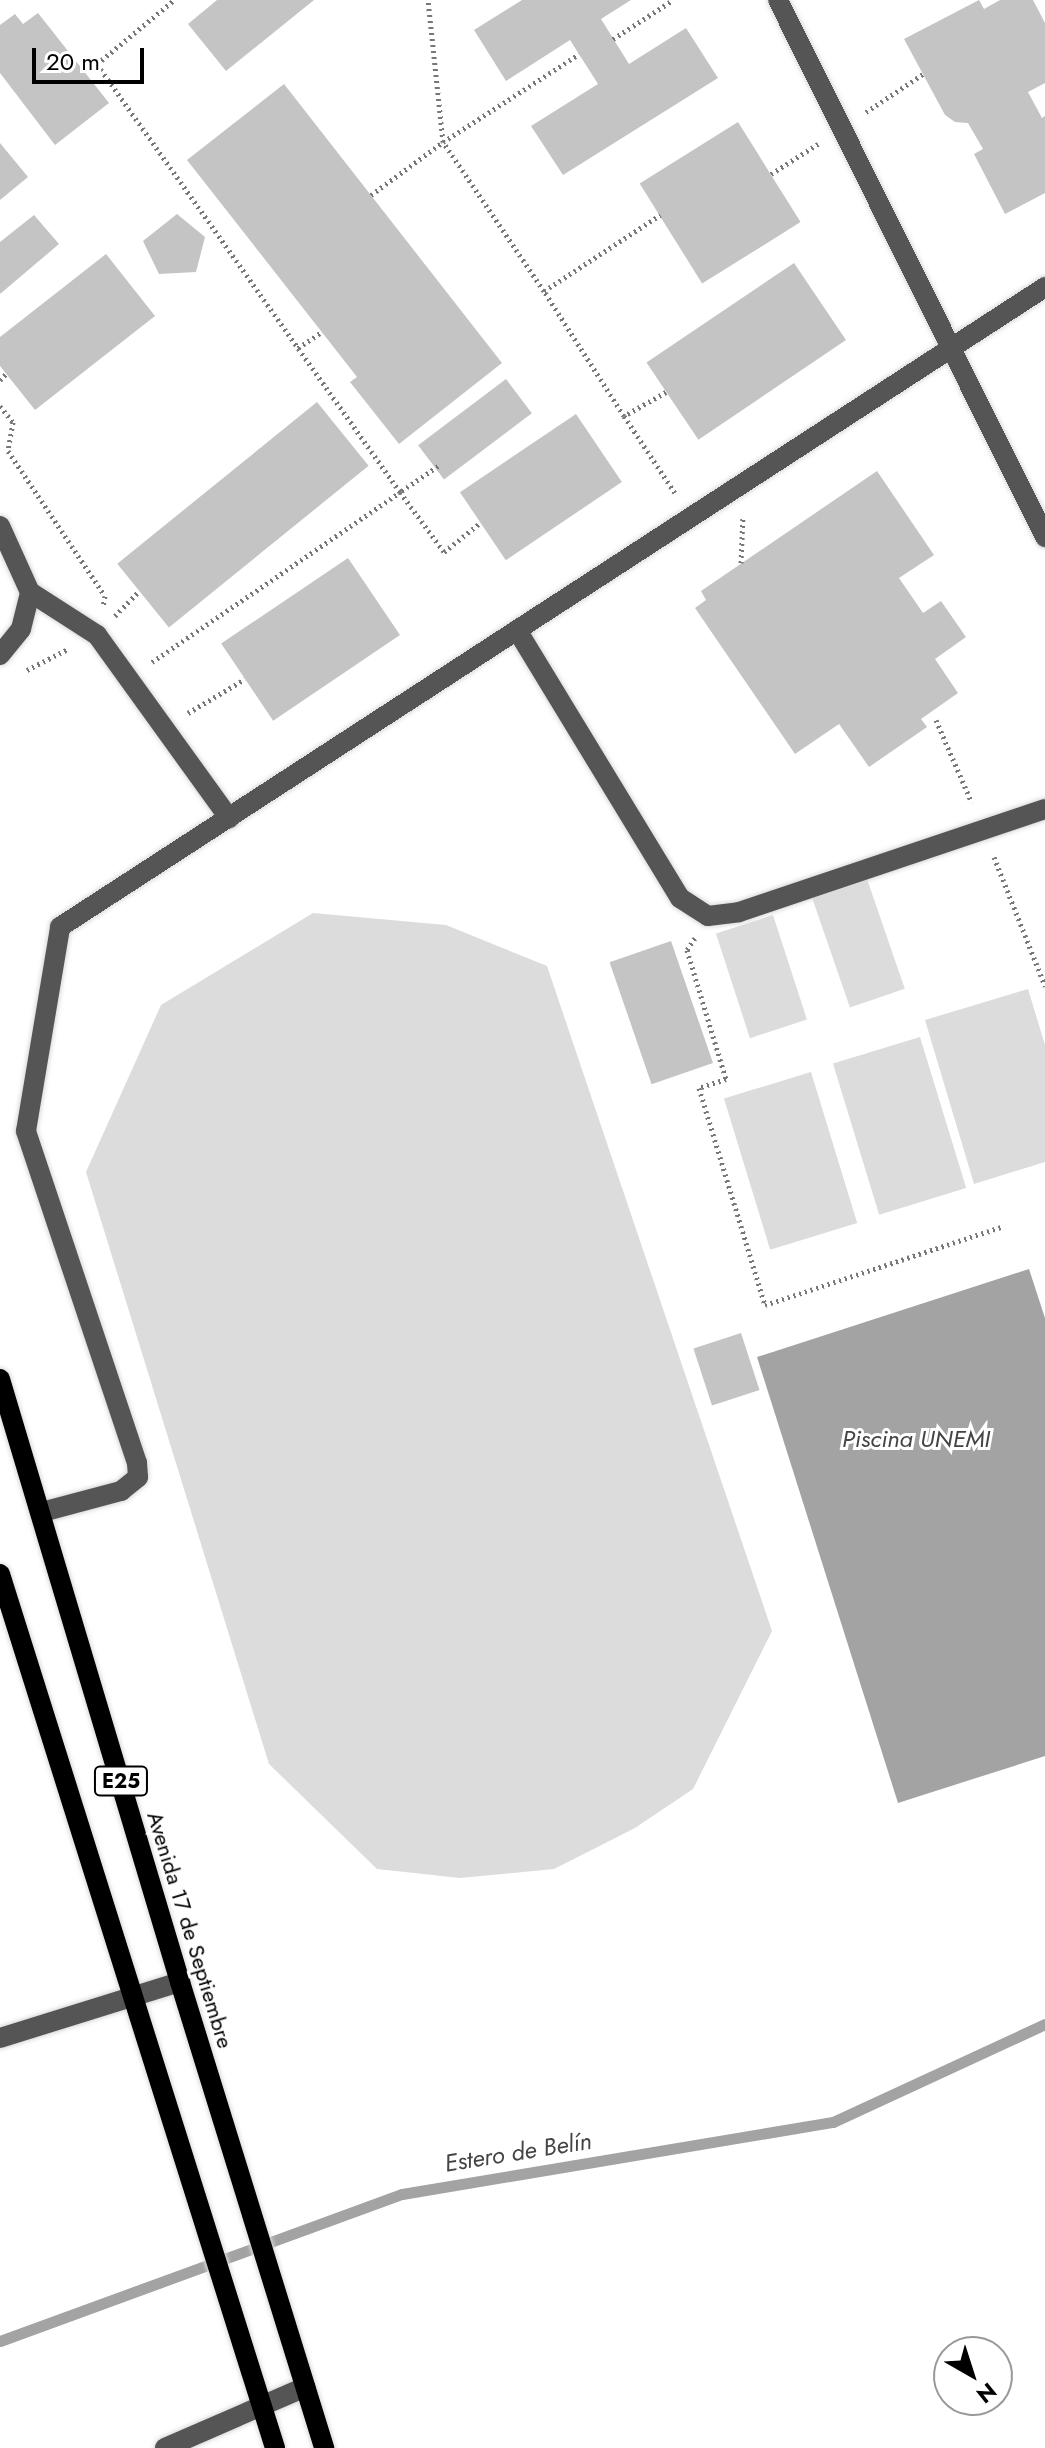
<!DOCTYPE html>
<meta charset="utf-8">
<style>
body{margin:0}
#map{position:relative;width:1045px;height:2448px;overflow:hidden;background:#fff;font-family:Jost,sans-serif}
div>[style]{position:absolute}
.green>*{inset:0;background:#dcdcdc;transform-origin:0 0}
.water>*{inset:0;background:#a3a3a3}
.stream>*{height:11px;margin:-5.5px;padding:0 5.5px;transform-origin:5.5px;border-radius:5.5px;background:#a3a3a3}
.building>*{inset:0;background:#c4c4c4;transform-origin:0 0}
.path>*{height:5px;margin-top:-2.5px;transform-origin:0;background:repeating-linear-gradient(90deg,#777 0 2px,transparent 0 6px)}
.roads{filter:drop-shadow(0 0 2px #dbdbdb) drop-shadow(0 0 2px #dbdbdb)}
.minor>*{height:20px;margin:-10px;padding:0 10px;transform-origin:10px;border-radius:10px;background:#555}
.major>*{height:20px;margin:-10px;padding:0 10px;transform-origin:10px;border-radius:10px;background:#000}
span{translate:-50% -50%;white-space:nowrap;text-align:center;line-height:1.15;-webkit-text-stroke:6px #fff;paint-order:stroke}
.shield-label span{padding:2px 6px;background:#fff;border:2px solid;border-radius:6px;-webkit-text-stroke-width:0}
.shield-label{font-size:20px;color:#000;font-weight:700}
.street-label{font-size:22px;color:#000}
.water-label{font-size:24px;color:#444;font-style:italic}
.north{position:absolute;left:933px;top:2336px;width:80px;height:80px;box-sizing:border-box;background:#fff;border:2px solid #999;border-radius:50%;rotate:141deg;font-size:22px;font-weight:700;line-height:32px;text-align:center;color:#000}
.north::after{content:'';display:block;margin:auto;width:28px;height:36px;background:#000;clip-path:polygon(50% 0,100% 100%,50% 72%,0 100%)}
.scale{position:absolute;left:32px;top:48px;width:112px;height:36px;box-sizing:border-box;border:4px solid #000;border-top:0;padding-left:10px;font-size:24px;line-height:28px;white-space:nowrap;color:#000;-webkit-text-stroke:6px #fff;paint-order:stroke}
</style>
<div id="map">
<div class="green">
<i style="left:867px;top:879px;width:116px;height:58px;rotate:71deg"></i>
<i style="clip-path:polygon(313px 913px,446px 925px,547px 966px,772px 1631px,693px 1789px,635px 1828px,554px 1869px,460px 1878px,377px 1869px,269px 1764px,86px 1172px,161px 1005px)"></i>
<i style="left:773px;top:915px;width:110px;height:60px;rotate:72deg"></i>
<i style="clip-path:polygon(1028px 989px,1045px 1045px,1045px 1162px,974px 1184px,925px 1020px)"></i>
<i style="left:920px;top:1037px;width:158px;height:91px;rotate:73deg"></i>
<i style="left:811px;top:1072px;width:158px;height:91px;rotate:73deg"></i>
</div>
<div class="water">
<i style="clip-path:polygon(1029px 1269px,1045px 1318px,1045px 1756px,898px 1803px,757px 1357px)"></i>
</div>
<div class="stream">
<i style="left:0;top:2341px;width:428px;rotate:-20.1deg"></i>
<i style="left:402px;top:2194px;width:437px;rotate:-9.5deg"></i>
<i style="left:833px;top:2122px;width:234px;rotate:-24.8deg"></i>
</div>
<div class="building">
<i style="clip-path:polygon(217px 0,314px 0,226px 71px,188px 24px)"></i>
<i style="clip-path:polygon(522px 0,631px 0,601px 19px,629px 64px,686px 28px,718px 78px,563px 175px,531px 126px,598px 84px,570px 40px,506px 81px,474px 30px)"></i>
<i style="clip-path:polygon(979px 0,984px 9px,1000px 0,1033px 0,1045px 23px,1045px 83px,1028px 92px,1042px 118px,1045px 116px,1045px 193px,1005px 214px,974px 154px,983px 149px,968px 123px,955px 122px,945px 115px,904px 39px)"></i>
<i style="clip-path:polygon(38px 13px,109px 103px,55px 145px,0 73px,0 25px,15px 14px,23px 24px)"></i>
<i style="clip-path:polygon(284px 84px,502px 363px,399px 444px,350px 382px,357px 377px,187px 160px)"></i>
<i style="left:738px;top:122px;width:118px;height:116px;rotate:58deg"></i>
<i style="clip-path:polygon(0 143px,28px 177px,0 200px)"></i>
<i style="clip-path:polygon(177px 214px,205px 237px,196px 272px,159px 274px,143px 241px)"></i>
<i style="clip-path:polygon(34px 215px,59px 244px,0 294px,0 242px)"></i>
<i style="clip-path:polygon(106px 254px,155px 316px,35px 410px,0 366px,0 337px)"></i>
<i style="left:794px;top:263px;width:93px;height:178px;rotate:56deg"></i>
<i style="left:506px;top:379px;width:43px;height:110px;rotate:53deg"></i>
<i style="left:317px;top:402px;width:82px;height:257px;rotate:51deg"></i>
<i style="left:576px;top:414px;width:82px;height:140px;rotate:56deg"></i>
<i style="clip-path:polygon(877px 471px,934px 555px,899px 578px,923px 613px,941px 601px,966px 637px,935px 659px,958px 693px,921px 719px,927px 727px,869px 767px,839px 724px,795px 754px,695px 608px,706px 600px,701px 591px)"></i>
<i style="left:348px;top:558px;width:93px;height:153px;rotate:56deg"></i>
<i style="left:671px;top:941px;width:129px;height:65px;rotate:71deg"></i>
<i style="left:741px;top:1333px;width:60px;height:50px;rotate:72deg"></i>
</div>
<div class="path">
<i style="left:613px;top:39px;width:72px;rotate:-33deg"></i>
<i style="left:866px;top:112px;width:69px;rotate:-33.7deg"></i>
<i style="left:771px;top:174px;width:56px;rotate:-32.6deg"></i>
<i style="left:371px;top:195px;width:89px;rotate:-36.4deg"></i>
<i style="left:443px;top:142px;width:143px;rotate:-96deg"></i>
<i style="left:544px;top:291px;width:180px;rotate:-124.1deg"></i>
<i style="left:443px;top:142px;width:162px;rotate:-32.9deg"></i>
<i style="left:298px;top:348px;width:29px;rotate:-34deg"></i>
<i style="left:0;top:380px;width:8px;rotate:-45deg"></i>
<i style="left:666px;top:392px;width:48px;rotate:150.3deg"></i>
<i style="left:624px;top:416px;width:92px;rotate:56.5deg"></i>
<i style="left:0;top:406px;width:21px;rotate:51deg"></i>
<i style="left:13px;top:422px;width:29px;rotate:100deg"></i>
<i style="left:8px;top:451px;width:174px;rotate:56.2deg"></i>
<i style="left:105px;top:596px;width:10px;rotate:101deg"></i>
<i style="left:624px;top:416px;width:148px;rotate:-122.6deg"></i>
<i style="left:544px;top:291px;width:139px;rotate:-33.2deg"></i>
<i style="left:438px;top:466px;width:46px;rotate:145.6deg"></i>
<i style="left:400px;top:492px;width:74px;rotate:53.7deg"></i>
<i style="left:444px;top:552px;width:46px;rotate:-38.9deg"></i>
<i style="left:741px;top:563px;width:47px;rotate:-87.6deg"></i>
<i style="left:115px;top:616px;width:35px;rotate:-46deg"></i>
<i style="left:152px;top:662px;width:301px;rotate:-34.4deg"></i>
<i style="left:400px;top:492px;width:524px;rotate:-125.3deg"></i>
<i style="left:97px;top:64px;width:100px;rotate:-39.7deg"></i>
<i style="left:27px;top:670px;width:46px;rotate:-27.1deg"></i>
<i style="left:188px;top:713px;width:66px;rotate:-30.8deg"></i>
<i style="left:936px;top:720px;width:90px;rotate:66.6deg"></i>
<i style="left:994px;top:857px;width:139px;rotate:68.4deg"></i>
<i style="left:695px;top:938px;width:14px;rotate:124deg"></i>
<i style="left:687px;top:950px;width:135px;rotate:73.2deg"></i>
<i style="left:726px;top:1079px;width:28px;rotate:162deg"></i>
<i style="left:699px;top:1088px;width:227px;rotate:73.1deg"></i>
<i style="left:765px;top:1305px;width:249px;rotate:-18.3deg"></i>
</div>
<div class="roads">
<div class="minor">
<i style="left:778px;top:0;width:600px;rotate:63.56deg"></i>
<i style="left:0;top:526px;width:72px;rotate:65.6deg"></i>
<i style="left:30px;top:592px;width:80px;rotate:32.7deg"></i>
<i style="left:97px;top:635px;width:226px;rotate:54.2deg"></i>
<i style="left:517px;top:630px;width:314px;rotate:58.7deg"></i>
<i style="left:680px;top:898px;width:33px;rotate:33deg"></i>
<i style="left:708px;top:916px;width:31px;rotate:-7deg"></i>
<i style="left:739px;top:912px;width:323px;rotate:-18.6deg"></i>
<i style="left:0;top:655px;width:33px;rotate:-51deg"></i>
<i style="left:21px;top:629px;width:38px;rotate:-76deg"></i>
<i style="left:42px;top:1512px;width:82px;rotate:-14.9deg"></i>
<i style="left:121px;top:1491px;width:22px;rotate:-39deg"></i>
<i style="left:138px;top:1477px;width:14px;rotate:-94deg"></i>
<i style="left:137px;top:1463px;width:350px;rotate:-108.5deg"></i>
<i style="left:26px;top:1131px;width:207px;rotate:-80.5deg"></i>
<i style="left:60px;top:927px;width:1175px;rotate:-33.01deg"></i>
<i style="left:0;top:2038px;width:189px;rotate:-17.3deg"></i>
<i style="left:165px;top:2448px;width:153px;rotate:-23.5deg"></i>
</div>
<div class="major">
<i style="left:0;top:1379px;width:629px;rotate:73.38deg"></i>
<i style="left:180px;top:1982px;width:488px;rotate:72.8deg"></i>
<i style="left:0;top:1574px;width:916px;rotate:72.53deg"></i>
</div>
</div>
<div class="shield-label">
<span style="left:121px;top:1781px">E25</span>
</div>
<div class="street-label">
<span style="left:190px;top:1930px;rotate:73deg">Avenida 17 de Septiembre</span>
</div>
<div class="water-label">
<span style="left:916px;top:1439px">Piscina UNEMI</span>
<span style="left:518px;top:2152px;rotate:-9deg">Estero de Belín</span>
</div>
<div class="north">N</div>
<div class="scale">20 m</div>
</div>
